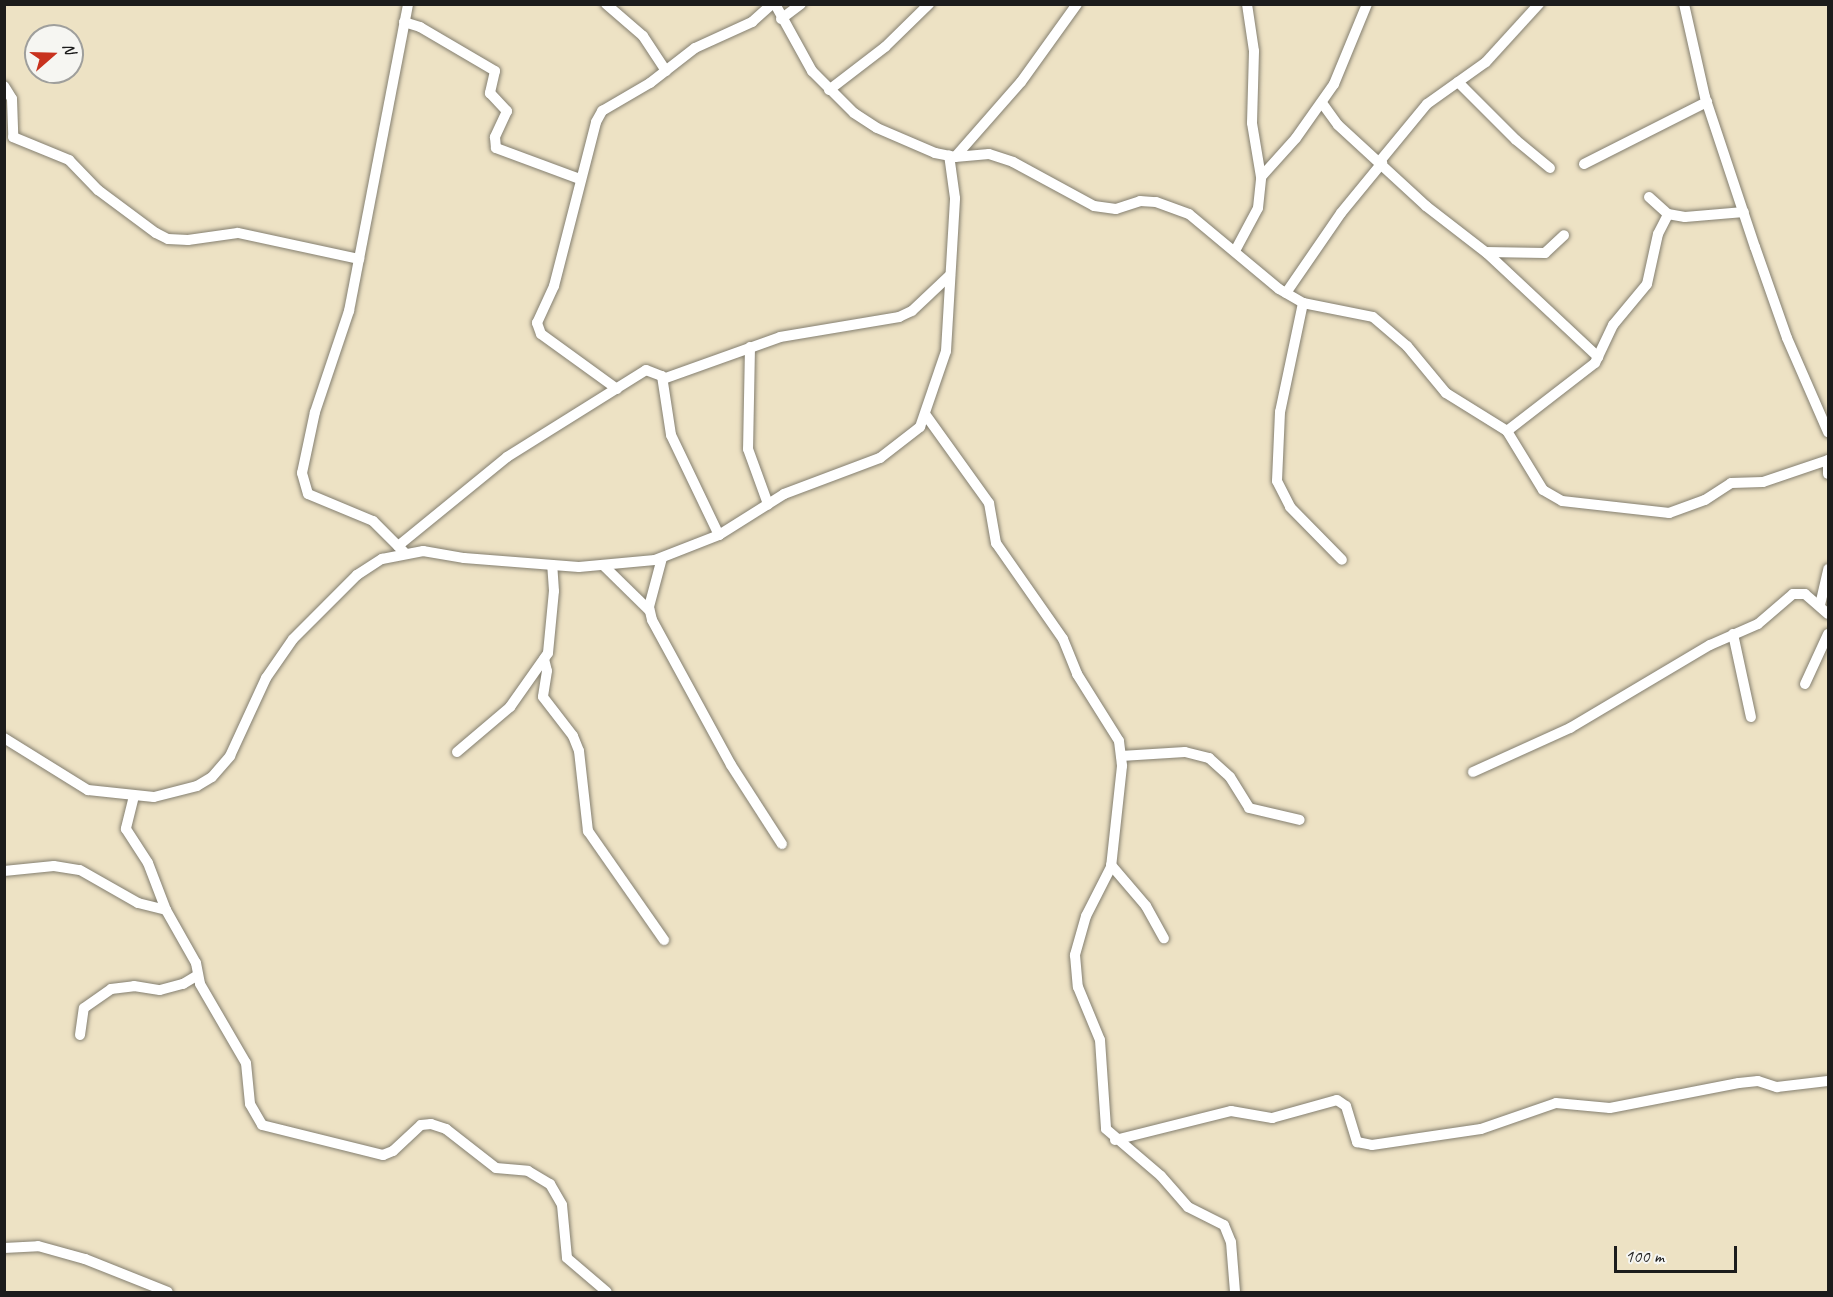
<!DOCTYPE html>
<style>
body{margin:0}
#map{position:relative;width:1833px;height:1297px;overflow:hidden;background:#ede2c4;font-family:Caveat,sans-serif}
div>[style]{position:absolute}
.roads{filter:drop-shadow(0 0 2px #847f70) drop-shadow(0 0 2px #847f70)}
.minor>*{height:10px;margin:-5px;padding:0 5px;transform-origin:5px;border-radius:5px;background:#fff}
span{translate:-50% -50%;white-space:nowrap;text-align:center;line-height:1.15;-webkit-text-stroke:4.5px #f6f6f2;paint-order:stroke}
.frame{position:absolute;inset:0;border:6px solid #1c1c1c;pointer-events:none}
.north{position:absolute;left:24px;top:24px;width:60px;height:60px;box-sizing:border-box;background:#f6f6f2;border:2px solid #9f9f9c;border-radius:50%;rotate:70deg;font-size:16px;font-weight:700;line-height:24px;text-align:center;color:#1c1c1c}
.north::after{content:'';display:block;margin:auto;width:21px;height:27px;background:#c8321e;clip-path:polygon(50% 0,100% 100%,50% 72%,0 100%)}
.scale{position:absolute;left:1614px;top:1246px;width:123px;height:27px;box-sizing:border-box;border:3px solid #1c1c1c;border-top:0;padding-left:8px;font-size:18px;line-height:21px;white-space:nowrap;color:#1c1c1c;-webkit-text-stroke:4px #f6f6f2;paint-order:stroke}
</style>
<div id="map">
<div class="roads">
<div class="minor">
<i style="left:606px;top:4px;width:49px;rotate:40.9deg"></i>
<i style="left:643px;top:36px;width:42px;rotate:56.7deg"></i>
<i style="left:775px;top:4px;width:77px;rotate:61.1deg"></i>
<i style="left:812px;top:71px;width:59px;rotate:45deg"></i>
<i style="left:854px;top:113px;width:27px;rotate:33deg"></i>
<i style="left:877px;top:128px;width:63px;rotate:23.3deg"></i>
<i style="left:935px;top:153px;width:20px;rotate:11deg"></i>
<i style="left:955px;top:157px;width:34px;rotate:-5deg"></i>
<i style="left:989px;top:154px;width:25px;rotate:18deg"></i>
<i style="left:1013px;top:162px;width:92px;rotate:28.5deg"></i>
<i style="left:1094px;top:206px;width:22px;rotate:8deg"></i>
<i style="left:1116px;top:209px;width:25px;rotate:-18deg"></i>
<i style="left:1140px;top:201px;width:16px;rotate:4deg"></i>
<i style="left:1156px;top:202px;width:35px;rotate:20deg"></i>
<i style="left:1189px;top:214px;width:117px;rotate:39.8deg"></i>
<i style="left:1279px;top:289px;width:28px;rotate:30deg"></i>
<i style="left:1303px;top:303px;width:71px;rotate:11.3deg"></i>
<i style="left:1373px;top:317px;width:45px;rotate:40.5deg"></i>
<i style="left:1407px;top:346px;width:61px;rotate:50.3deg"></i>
<i style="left:1446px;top:393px;width:72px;rotate:31.9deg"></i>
<i style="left:1507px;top:431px;width:69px;rotate:58.6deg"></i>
<i style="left:1543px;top:490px;width:22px;rotate:30deg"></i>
<i style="left:1562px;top:501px;width:108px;rotate:6.4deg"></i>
<i style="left:1669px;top:513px;width:38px;rotate:-20deg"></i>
<i style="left:1705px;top:500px;width:31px;rotate:-33deg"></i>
<i style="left:1731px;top:483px;width:32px;rotate:-2deg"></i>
<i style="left:1763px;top:482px;width:69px;rotate:-18.7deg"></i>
<i style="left:1684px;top:4px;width:95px;rotate:77.3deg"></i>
<i style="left:1705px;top:97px;width:158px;rotate:71.6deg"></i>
<i style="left:1755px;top:247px;width:96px;rotate:70.6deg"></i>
<i style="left:1787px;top:338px;width:103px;rotate:66.4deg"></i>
<i style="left:781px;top:19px;width:25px;rotate:-37deg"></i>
<i style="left:404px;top:22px;width:17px;rotate:17deg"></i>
<i style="left:420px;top:27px;width:87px;rotate:30.4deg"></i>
<i style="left:495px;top:71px;width:23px;rotate:103deg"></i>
<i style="left:490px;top:93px;width:25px;rotate:47deg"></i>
<i style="left:507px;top:111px;width:29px;rotate:115deg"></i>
<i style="left:495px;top:137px;width:11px;rotate:85deg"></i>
<i style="left:496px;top:148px;width:90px;rotate:20.3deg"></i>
<i style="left:1458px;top:82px;width:82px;rotate:45deg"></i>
<i style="left:1516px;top:140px;width:44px;rotate:39.5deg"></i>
<i style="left:4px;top:86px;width:15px;rotate:58deg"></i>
<i style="left:12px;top:99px;width:38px;rotate:88deg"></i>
<i style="left:13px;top:137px;width:61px;rotate:22.3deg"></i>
<i style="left:69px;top:160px;width:42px;rotate:46deg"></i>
<i style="left:98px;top:190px;width:72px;rotate:36.6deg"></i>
<i style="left:156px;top:233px;width:13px;rotate:27deg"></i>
<i style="left:168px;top:239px;width:20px;rotate:3deg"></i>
<i style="left:188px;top:240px;width:50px;rotate:-8deg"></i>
<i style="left:238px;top:233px;width:124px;rotate:12.1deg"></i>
<i style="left:829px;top:90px;width:71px;rotate:-37.5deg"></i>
<i style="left:885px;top:47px;width:62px;rotate:-44.3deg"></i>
<i style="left:1322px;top:103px;width:27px;rotate:54deg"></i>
<i style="left:1338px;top:125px;width:120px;rotate:42.6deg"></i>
<i style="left:1426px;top:206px;width:78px;rotate:37.7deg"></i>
<i style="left:1488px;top:254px;width:151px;rotate:43.1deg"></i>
<i style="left:955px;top:157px;width:100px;rotate:-48.7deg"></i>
<i style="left:1021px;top:82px;width:96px;rotate:-54.3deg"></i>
<i style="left:1380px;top:161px;width:74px;rotate:-50.5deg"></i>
<i style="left:1427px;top:104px;width:72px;rotate:-35.4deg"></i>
<i style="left:1486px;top:62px;width:79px;rotate:-47.6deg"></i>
<i style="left:1584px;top:164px;width:138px;rotate:-26.8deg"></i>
<i style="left:1261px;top:177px;width:52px;rotate:-48.1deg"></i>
<i style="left:1296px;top:138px;width:66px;rotate:-54.9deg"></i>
<i style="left:1334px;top:84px;width:87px;rotate:-67.6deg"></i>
<i style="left:1649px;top:197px;width:25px;rotate:42deg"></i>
<i style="left:1668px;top:214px;width:17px;rotate:10deg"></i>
<i style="left:1685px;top:217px;width:59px;rotate:-4.8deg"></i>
<i style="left:1235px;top:251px;width:49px;rotate:-61.9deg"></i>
<i style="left:1258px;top:208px;width:31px;rotate:-84deg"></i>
<i style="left:1261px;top:177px;width:55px;rotate:-99.5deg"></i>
<i style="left:1252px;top:123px;width:72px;rotate:-88.4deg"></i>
<i style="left:1254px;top:51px;width:48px;rotate:-98.5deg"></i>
<i style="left:1486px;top:252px;width:59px;rotate:1deg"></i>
<i style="left:1545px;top:253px;width:26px;rotate:-43deg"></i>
<i style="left:1286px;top:293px;width:97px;rotate:-55.5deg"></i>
<i style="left:1341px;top:213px;width:65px;rotate:-50.6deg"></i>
<i style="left:1303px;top:303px;width:111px;rotate:101.9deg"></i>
<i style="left:1280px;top:412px;width:69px;rotate:92.5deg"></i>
<i style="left:1277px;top:481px;width:29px;rotate:63deg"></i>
<i style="left:1290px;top:507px;width:74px;rotate:45.5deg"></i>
<i style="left:750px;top:347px;width:102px;rotate:91.1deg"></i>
<i style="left:748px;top:449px;width:59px;rotate:70deg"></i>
<i style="left:663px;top:379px;width:124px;rotate:-19.7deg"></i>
<i style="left:780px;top:337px;width:121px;rotate:-9.5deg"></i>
<i style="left:899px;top:317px;width:14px;rotate:-25deg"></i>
<i style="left:912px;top:311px;width:52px;rotate:-43.5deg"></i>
<i style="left:617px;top:389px;width:94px;rotate:-144.1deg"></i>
<i style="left:541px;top:334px;width:12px;rotate:-110deg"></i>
<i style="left:537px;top:323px;width:41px;rotate:-65.3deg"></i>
<i style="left:554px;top:286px;width:169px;rotate:-75.6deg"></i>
<i style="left:596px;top:122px;width:13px;rotate:-61deg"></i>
<i style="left:602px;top:111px;width:56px;rotate:-30.3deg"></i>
<i style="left:650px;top:83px;width:57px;rotate:-37.9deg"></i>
<i style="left:695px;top:48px;width:63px;rotate:-24.5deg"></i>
<i style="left:752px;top:22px;width:27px;rotate:-42deg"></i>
<i style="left:925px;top:414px;width:110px;rotate:54.3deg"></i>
<i style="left:989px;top:503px;width:41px;rotate:80.1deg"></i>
<i style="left:996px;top:543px;width:117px;rotate:55.1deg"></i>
<i style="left:1063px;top:639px;width:38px;rotate:68deg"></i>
<i style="left:1077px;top:674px;width:79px;rotate:57.9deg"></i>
<i style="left:1119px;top:741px;width:25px;rotate:83deg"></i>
<i style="left:1122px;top:766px;width:102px;rotate:96.2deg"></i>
<i style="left:1111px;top:867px;width:55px;rotate:117deg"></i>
<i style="left:1086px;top:916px;width:41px;rotate:105.8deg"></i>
<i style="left:1075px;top:955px;width:32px;rotate:85deg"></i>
<i style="left:1078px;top:987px;width:57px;rotate:67.5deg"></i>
<i style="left:1100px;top:1040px;width:89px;rotate:86.1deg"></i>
<i style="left:1106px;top:1129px;width:72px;rotate:40.5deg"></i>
<i style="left:1161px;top:1176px;width:41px;rotate:48.9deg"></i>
<i style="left:1188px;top:1207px;width:40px;rotate:26.6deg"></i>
<i style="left:1224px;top:1225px;width:18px;rotate:68deg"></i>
<i style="left:1231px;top:1242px;width:50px;rotate:85.4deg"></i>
<i style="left:1507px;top:431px;width:111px;rotate:-37.7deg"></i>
<i style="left:1595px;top:363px;width:42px;rotate:-64.7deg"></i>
<i style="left:1613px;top:325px;width:53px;rotate:-50.3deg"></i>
<i style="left:1647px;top:284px;width:51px;rotate:-77.6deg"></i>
<i style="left:1658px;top:234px;width:22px;rotate:-63deg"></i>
<i style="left:1828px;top:460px;width:14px;rotate:90deg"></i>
<i style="left:398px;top:546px;width:141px;rotate:-39.2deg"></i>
<i style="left:507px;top:457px;width:164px;rotate:-32deg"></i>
<i style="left:646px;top:370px;width:17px;rotate:21deg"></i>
<i style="left:662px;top:376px;width:60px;rotate:81.3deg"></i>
<i style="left:671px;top:435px;width:111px;rotate:64.4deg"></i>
<i style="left:404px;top:552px;width:44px;rotate:-135deg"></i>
<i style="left:373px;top:521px;width:70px;rotate:-157.4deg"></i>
<i style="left:308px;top:494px;width:22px;rotate:-106deg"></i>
<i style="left:302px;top:473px;width:62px;rotate:-78deg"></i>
<i style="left:315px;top:412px;width:107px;rotate:-71.4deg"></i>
<i style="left:349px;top:311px;width:313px;rotate:-79.1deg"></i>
<i style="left:662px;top:558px;width:51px;rotate:104.9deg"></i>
<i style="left:649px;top:607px;width:13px;rotate:77deg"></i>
<i style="left:652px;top:620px;width:165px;rotate:61.4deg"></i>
<i style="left:731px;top:765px;width:94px;rotate:57.2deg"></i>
<i style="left:604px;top:566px;width:63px;rotate:44.4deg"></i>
<i style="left:1820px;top:605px;width:37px;rotate:-77deg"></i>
<i style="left:1733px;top:634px;width:85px;rotate:77.8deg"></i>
<i style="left:544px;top:659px;width:12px;rotate:76deg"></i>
<i style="left:547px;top:671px;width:26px;rotate:99deg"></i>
<i style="left:543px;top:697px;width:49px;rotate:52.4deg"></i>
<i style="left:573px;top:736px;width:16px;rotate:68deg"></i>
<i style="left:579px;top:751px;width:81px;rotate:83.6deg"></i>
<i style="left:588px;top:831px;width:133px;rotate:55.1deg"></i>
<i style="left:1805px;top:684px;width:55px;rotate:-65.3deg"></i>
<i style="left:4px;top:738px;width:99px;rotate:31.8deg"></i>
<i style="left:88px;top:790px;width:66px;rotate:6.1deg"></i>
<i style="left:154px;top:797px;width:44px;rotate:-14.3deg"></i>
<i style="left:197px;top:786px;width:17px;rotate:-31deg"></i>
<i style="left:212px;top:777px;width:28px;rotate:-49deg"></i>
<i style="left:230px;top:756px;width:86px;rotate:-65.2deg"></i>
<i style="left:266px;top:678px;width:47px;rotate:-55.3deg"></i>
<i style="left:293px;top:639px;width:91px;rotate:-45deg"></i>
<i style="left:357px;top:575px;width:30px;rotate:-33deg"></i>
<i style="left:382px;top:559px;width:42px;rotate:-11deg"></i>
<i style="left:423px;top:551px;width:42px;rotate:9.7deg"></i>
<i style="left:464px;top:558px;width:115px;rotate:4.5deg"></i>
<i style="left:579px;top:567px;width:76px;rotate:-5.3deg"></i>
<i style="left:655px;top:560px;width:69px;rotate:-21.3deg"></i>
<i style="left:719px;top:535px;width:77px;rotate:-32.2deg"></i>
<i style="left:784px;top:494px;width:103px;rotate:-20.6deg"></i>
<i style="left:880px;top:458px;width:51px;rotate:-37.8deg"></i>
<i style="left:920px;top:427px;width:80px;rotate:-71.1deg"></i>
<i style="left:946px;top:351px;width:153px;rotate:-86.6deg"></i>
<i style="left:955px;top:198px;width:43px;rotate:-97.9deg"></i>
<i style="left:457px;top:752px;width:70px;rotate:-40.3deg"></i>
<i style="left:510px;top:707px;width:66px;rotate:-54.9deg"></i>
<i style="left:548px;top:653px;width:62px;rotate:-84.5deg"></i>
<i style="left:554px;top:591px;width:26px;rotate:-94deg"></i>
<i style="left:1121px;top:756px;width:64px;rotate:-3.6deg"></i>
<i style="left:1185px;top:752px;width:25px;rotate:14deg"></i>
<i style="left:1209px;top:758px;width:28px;rotate:42deg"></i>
<i style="left:1230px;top:777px;width:36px;rotate:58deg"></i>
<i style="left:1249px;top:808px;width:52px;rotate:13.2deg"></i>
<i style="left:1473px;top:772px;width:107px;rotate:-24.4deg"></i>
<i style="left:1570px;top:728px;width:163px;rotate:-30.7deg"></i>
<i style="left:1710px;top:645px;width:52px;rotate:-23.6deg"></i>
<i style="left:1758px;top:624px;width:46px;rotate:-40.6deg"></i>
<i style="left:1793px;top:594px;width:12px"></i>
<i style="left:1805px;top:594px;width:30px;rotate:41deg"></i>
<i style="left:134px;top:796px;width:34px;rotate:104deg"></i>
<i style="left:126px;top:829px;width:40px;rotate:57.1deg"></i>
<i style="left:148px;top:863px;width:50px;rotate:69deg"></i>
<i style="left:166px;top:910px;width:61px;rotate:60.5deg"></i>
<i style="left:196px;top:963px;width:21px;rotate:79deg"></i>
<i style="left:200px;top:984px;width:91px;rotate:59.8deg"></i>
<i style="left:246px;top:1063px;width:41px;rotate:84.4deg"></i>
<i style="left:250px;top:1104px;width:24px;rotate:60deg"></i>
<i style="left:262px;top:1125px;width:125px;rotate:13.9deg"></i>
<i style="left:383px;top:1155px;width:11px;rotate:-22deg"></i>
<i style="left:393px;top:1151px;width:38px;rotate:-43deg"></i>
<i style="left:421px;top:1125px;width:10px;rotate:-6deg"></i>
<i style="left:431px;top:1124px;width:16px;rotate:18deg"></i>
<i style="left:446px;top:1129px;width:63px;rotate:38deg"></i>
<i style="left:496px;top:1168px;width:32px;rotate:5deg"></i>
<i style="left:528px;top:1171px;width:26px;rotate:31deg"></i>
<i style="left:550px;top:1184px;width:24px;rotate:60deg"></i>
<i style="left:562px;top:1205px;width:53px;rotate:84.6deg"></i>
<i style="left:567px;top:1258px;width:52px;rotate:40.4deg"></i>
<i style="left:1111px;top:865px;width:54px;rotate:49.5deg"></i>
<i style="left:1146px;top:906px;width:37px;rotate:61deg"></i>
<i style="left:4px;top:871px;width:50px;rotate:-5.7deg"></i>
<i style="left:54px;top:866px;width:26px;rotate:9deg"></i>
<i style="left:80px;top:870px;width:67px;rotate:29.6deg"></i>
<i style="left:138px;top:903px;width:29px;rotate:14deg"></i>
<i style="left:80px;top:1035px;width:27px;rotate:-82deg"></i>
<i style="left:84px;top:1008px;width:33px;rotate:-35deg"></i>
<i style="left:111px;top:989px;width:23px;rotate:-7deg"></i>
<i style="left:134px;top:986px;width:26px;rotate:9deg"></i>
<i style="left:160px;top:990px;width:24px;rotate:-15deg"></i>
<i style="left:183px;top:984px;width:17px;rotate:-31deg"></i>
<i style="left:1115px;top:1140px;width:120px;rotate:-14deg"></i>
<i style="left:1231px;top:1111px;width:42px;rotate:9.7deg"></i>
<i style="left:1272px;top:1118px;width:67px;rotate:-15.5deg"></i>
<i style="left:1337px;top:1100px;width:11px;rotate:34deg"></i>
<i style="left:1346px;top:1106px;width:38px;rotate:73deg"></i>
<i style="left:1357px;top:1142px;width:15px;rotate:11deg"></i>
<i style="left:1372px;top:1145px;width:110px;rotate:-8.4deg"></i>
<i style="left:1481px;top:1129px;width:79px;rotate:-19.1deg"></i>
<i style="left:1556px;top:1103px;width:54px;rotate:5.3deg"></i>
<i style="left:1610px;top:1108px;width:131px;rotate:-11deg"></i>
<i style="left:1739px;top:1083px;width:19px;rotate:-6deg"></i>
<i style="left:1758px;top:1081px;width:20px;rotate:18deg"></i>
<i style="left:1777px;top:1087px;width:51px;rotate:-6.7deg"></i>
<i style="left:4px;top:1248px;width:34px;rotate:-3deg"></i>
<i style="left:38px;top:1246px;width:49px;rotate:15.5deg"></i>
<i style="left:85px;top:1259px;width:89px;rotate:21.7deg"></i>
</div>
</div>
<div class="frame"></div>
<div class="north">N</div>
<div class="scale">100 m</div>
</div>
